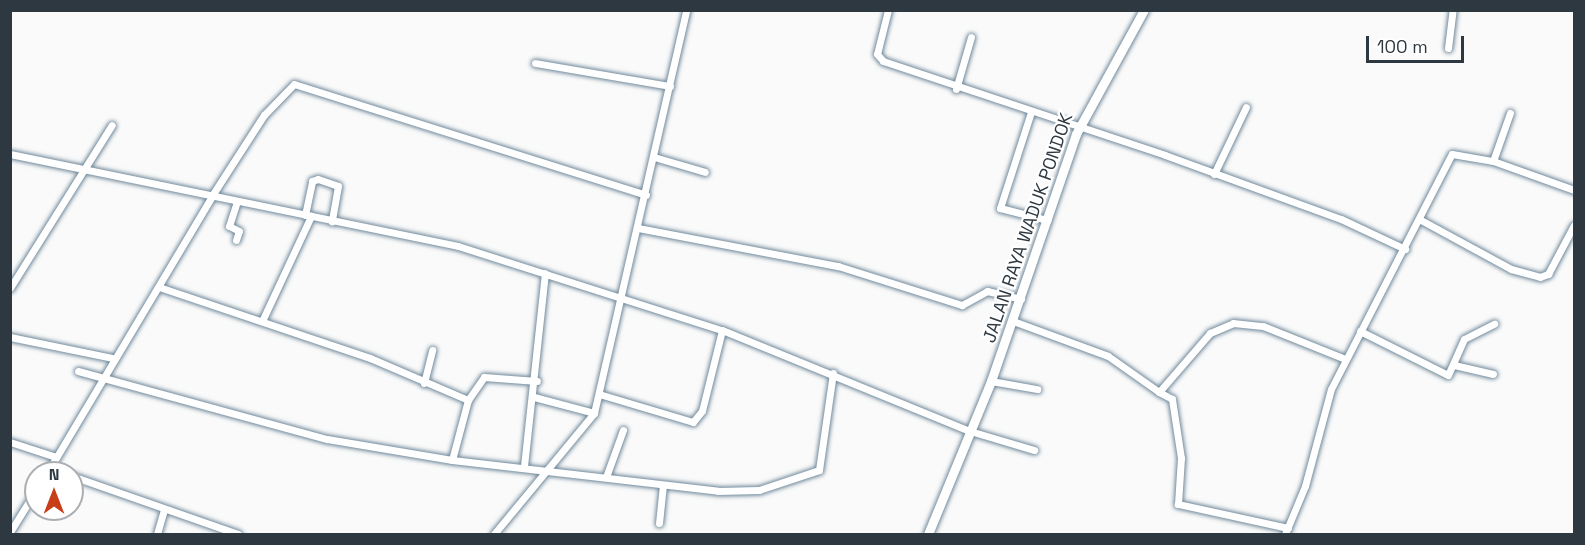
<!DOCTYPE html>
<style>
body{margin:0}
#map{position:relative;width:1585px;height:545px;overflow:hidden;background:#fafafa;font-family:"Space Grotesk",sans-serif}
div>[style]{position:absolute}
.roads{filter:drop-shadow(0 0 2px #718a9c) drop-shadow(0 0 2px #718a9c)}
.street>*{height:7px;margin:-3.5px;padding:0 3.5px;transform-origin:3.5px;border-radius:3.5px;background:#fff}
.secondary>*{height:9px;margin:-4.5px;padding:0 4.5px;transform-origin:4.5px;border-radius:4.5px;background:#fff}
span{translate:-50% -50%;white-space:nowrap;text-align:center;line-height:1.15;-webkit-text-stroke:4.5px #fff;paint-order:stroke}
.street-label{font-size:18px;color:#2d3840}
.frame{position:absolute;inset:0;border:12px solid #2d3840;pointer-events:none}
.north{position:absolute;left:24px;top:461px;width:60px;height:60px;box-sizing:border-box;background:#fff;border:2px solid #abafb3;border-radius:50%;rotate:0deg;font-size:16px;font-weight:700;line-height:24px;text-align:center;color:#2d3840}
.north::after{content:'';display:block;margin:auto;width:21px;height:27px;background:#c73e18;clip-path:polygon(50% 0,100% 100%,50% 72%,0 100%)}
.scale{position:absolute;left:1366px;top:36px;width:98px;height:27px;box-sizing:border-box;border:3px solid #2d3840;border-top:0;padding-left:8px;font-size:18px;line-height:21px;white-space:nowrap;color:#2d3840;-webkit-text-stroke:4px #fff;paint-order:stroke}
</style>
<div id="map">
<div class="roads">
<div class="street">
<i style="left:888px;top:10px;width:45px;rotate:104deg"></i>
<i style="left:877px;top:54px;width:9px;rotate:49deg"></i>
<i style="left:883px;top:61px;width:297px;rotate:18.4deg"></i>
<i style="left:1165px;top:155px;width:187px;rotate:20deg"></i>
<i style="left:1341px;top:219px;width:71px;rotate:25.1deg"></i>
<i style="left:1448px;top:48px;width:38px;rotate:-83deg"></i>
<i style="left:535px;top:63px;width:137px;rotate:9.7deg"></i>
<i style="left:956px;top:89px;width:54px;rotate:-73.9deg"></i>
<i style="left:1031px;top:112px;width:101px;rotate:107.9deg"></i>
<i style="left:1000px;top:208px;width:49px;rotate:14.3deg"></i>
<i style="left:10px;top:154px;width:457px;rotate:11.6deg"></i>
<i style="left:458px;top:246px;width:277px;rotate:17.7deg"></i>
<i style="left:722px;top:330px;width:268px;rotate:22.2deg"></i>
<i style="left:970px;top:431px;width:67px;rotate:16.5deg"></i>
<i style="left:654px;top:157px;width:53px;rotate:16.4deg"></i>
<i style="left:1493px;top:161px;width:51px;rotate:-70.5deg"></i>
<i style="left:1214px;top:174px;width:74px;rotate:-64.5deg"></i>
<i style="left:305px;top:215px;width:35px;rotate:-78deg"></i>
<i style="left:312px;top:181px;width:6px;rotate:-18deg"></i>
<i style="left:318px;top:179px;width:21px;rotate:19deg"></i>
<i style="left:338px;top:186px;width:36px;rotate:100deg"></i>
<i style="left:1419px;top:219px;width:105px;rotate:28.5deg"></i>
<i style="left:1511px;top:269px;width:30px;rotate:15deg"></i>
<i style="left:1540px;top:277px;width:9px;rotate:-21deg"></i>
<i style="left:1548px;top:274px;width:55px;rotate:-62deg"></i>
<i style="left:638px;top:228px;width:204px;rotate:10.8deg"></i>
<i style="left:838px;top:266px;width:130px;rotate:17.5deg"></i>
<i style="left:962px;top:305px;width:29px;rotate:-29deg"></i>
<i style="left:987px;top:291px;width:35px;rotate:13deg"></i>
<i style="left:236px;top:240px;width:9px;rotate:-72deg"></i>
<i style="left:239px;top:231px;width:11px;rotate:-153deg"></i>
<i style="left:229px;top:226px;width:26px;rotate:-72deg"></i>
<i style="left:159px;top:287px;width:223px;rotate:18.6deg"></i>
<i style="left:370px;top:358px;width:107px;rotate:23.2deg"></i>
<i style="left:10px;top:288px;width:192px;rotate:-58deg"></i>
<i style="left:263px;top:319px;width:114px;rotate:-65deg"></i>
<i style="left:1013px;top:321px;width:101px;rotate:20.2deg"></i>
<i style="left:1108px;top:356px;width:62px;rotate:35.2deg"></i>
<i style="left:1360px;top:331px;width:98px;rotate:26.6deg"></i>
<i style="left:1448px;top:375px;width:39px;rotate:-66deg"></i>
<i style="left:1464px;top:339px;width:34px;rotate:-27deg"></i>
<i style="left:10px;top:337px;width:104px;rotate:11.6deg"></i>
<i style="left:1454px;top:365px;width:40px;rotate:13deg"></i>
<i style="left:78px;top:371px;width:258px;rotate:15.3deg"></i>
<i style="left:327px;top:439px;width:127px;rotate:9.5deg"></i>
<i style="left:452px;top:460px;width:268px;rotate:6.6deg"></i>
<i style="left:718px;top:491px;width:41px;rotate:-1.4deg"></i>
<i style="left:759px;top:490px;width:63px;rotate:-18.4deg"></i>
<i style="left:819px;top:470px;width:98px;rotate:-81.8deg"></i>
<i style="left:991px;top:381px;width:47px;rotate:9.9deg"></i>
<i style="left:424px;top:383px;width:34px;rotate:-76deg"></i>
<i style="left:599px;top:394px;width:98px;rotate:16.6deg"></i>
<i style="left:693px;top:422px;width:14px;rotate:-51deg"></i>
<i style="left:702px;top:411px;width:83px;rotate:-76.1deg"></i>
<i style="left:534px;top:397px;width:62px;rotate:14.9deg"></i>
<i style="left:10px;top:442px;width:48px;rotate:18.1deg"></i>
<i style="left:452px;top:460px;width:62px;rotate:-75.1deg"></i>
<i style="left:468px;top:400px;width:28px;rotate:-55deg"></i>
<i style="left:484px;top:377px;width:53px;rotate:4.3deg"></i>
<i style="left:524px;top:466px;width:194px;rotate:-83.8deg"></i>
<i style="left:49px;top:468px;width:15px;rotate:20deg"></i>
<i style="left:47px;top:473px;width:325px;rotate:-59.2deg"></i>
<i style="left:213px;top:194px;width:94px;rotate:-57.2deg"></i>
<i style="left:264px;top:115px;width:43px;rotate:-45.9deg"></i>
<i style="left:294px;top:84px;width:369px;rotate:17.5deg"></i>
<i style="left:72px;top:476px;width:176px;rotate:19.3deg"></i>
<i style="left:606px;top:477px;width:50px;rotate:-70.1deg"></i>
<i style="left:659px;top:523px;width:36px;rotate:-84deg"></i>
<i style="left:1288px;top:528px;width:113px;rotate:-167.7deg"></i>
<i style="left:1178px;top:504px;width:46px;rotate:-86.3deg"></i>
<i style="left:1181px;top:458px;width:60px;rotate:-98.7deg"></i>
<i style="left:1172px;top:399px;width:15px;rotate:-152deg"></i>
<i style="left:1159px;top:392px;width:78px;rotate:-49.2deg"></i>
<i style="left:1210px;top:333px;width:25px;rotate:-23deg"></i>
<i style="left:1233px;top:323px;width:30px;rotate:6deg"></i>
<i style="left:1263px;top:326px;width:88px;rotate:21.9deg"></i>
<i style="left:10px;top:532px;width:49px;rotate:-58.2deg"></i>
<i style="left:157px;top:534px;width:26px;rotate:-74deg"></i>
<i style="left:494px;top:534px;width:157px;rotate:-50.4deg"></i>
<i style="left:594px;top:413px;width:413px;rotate:-77.1deg"></i>
<i style="left:1285px;top:534px;width:52px;rotate:-67.4deg"></i>
<i style="left:1305px;top:486px;width:100px;rotate:-75deg"></i>
<i style="left:1331px;top:389px;width:264px;rotate:-62.8deg"></i>
<i style="left:1452px;top:154px;width:42px;rotate:9.7deg"></i>
<i style="left:1493px;top:161px;width:86px;rotate:19.7deg"></i>
</div>
<div class="secondary">
<i style="left:928px;top:534px;width:165px;rotate:-67.6deg"></i>
<i style="left:991px;top:381px;width:261px;rotate:-71deg"></i>
<i style="left:1076px;top:134px;width:141px;rotate:-61.3deg"></i>
</div>
</div>
<div class="street-label">
<span style="left:1028px;top:228px;rotate:-71deg">JALAN RAYA WADUK PONDOK</span>
</div>
<div class="frame"></div>
<div class="north">N</div>
<div class="scale">100 m</div>
</div>
